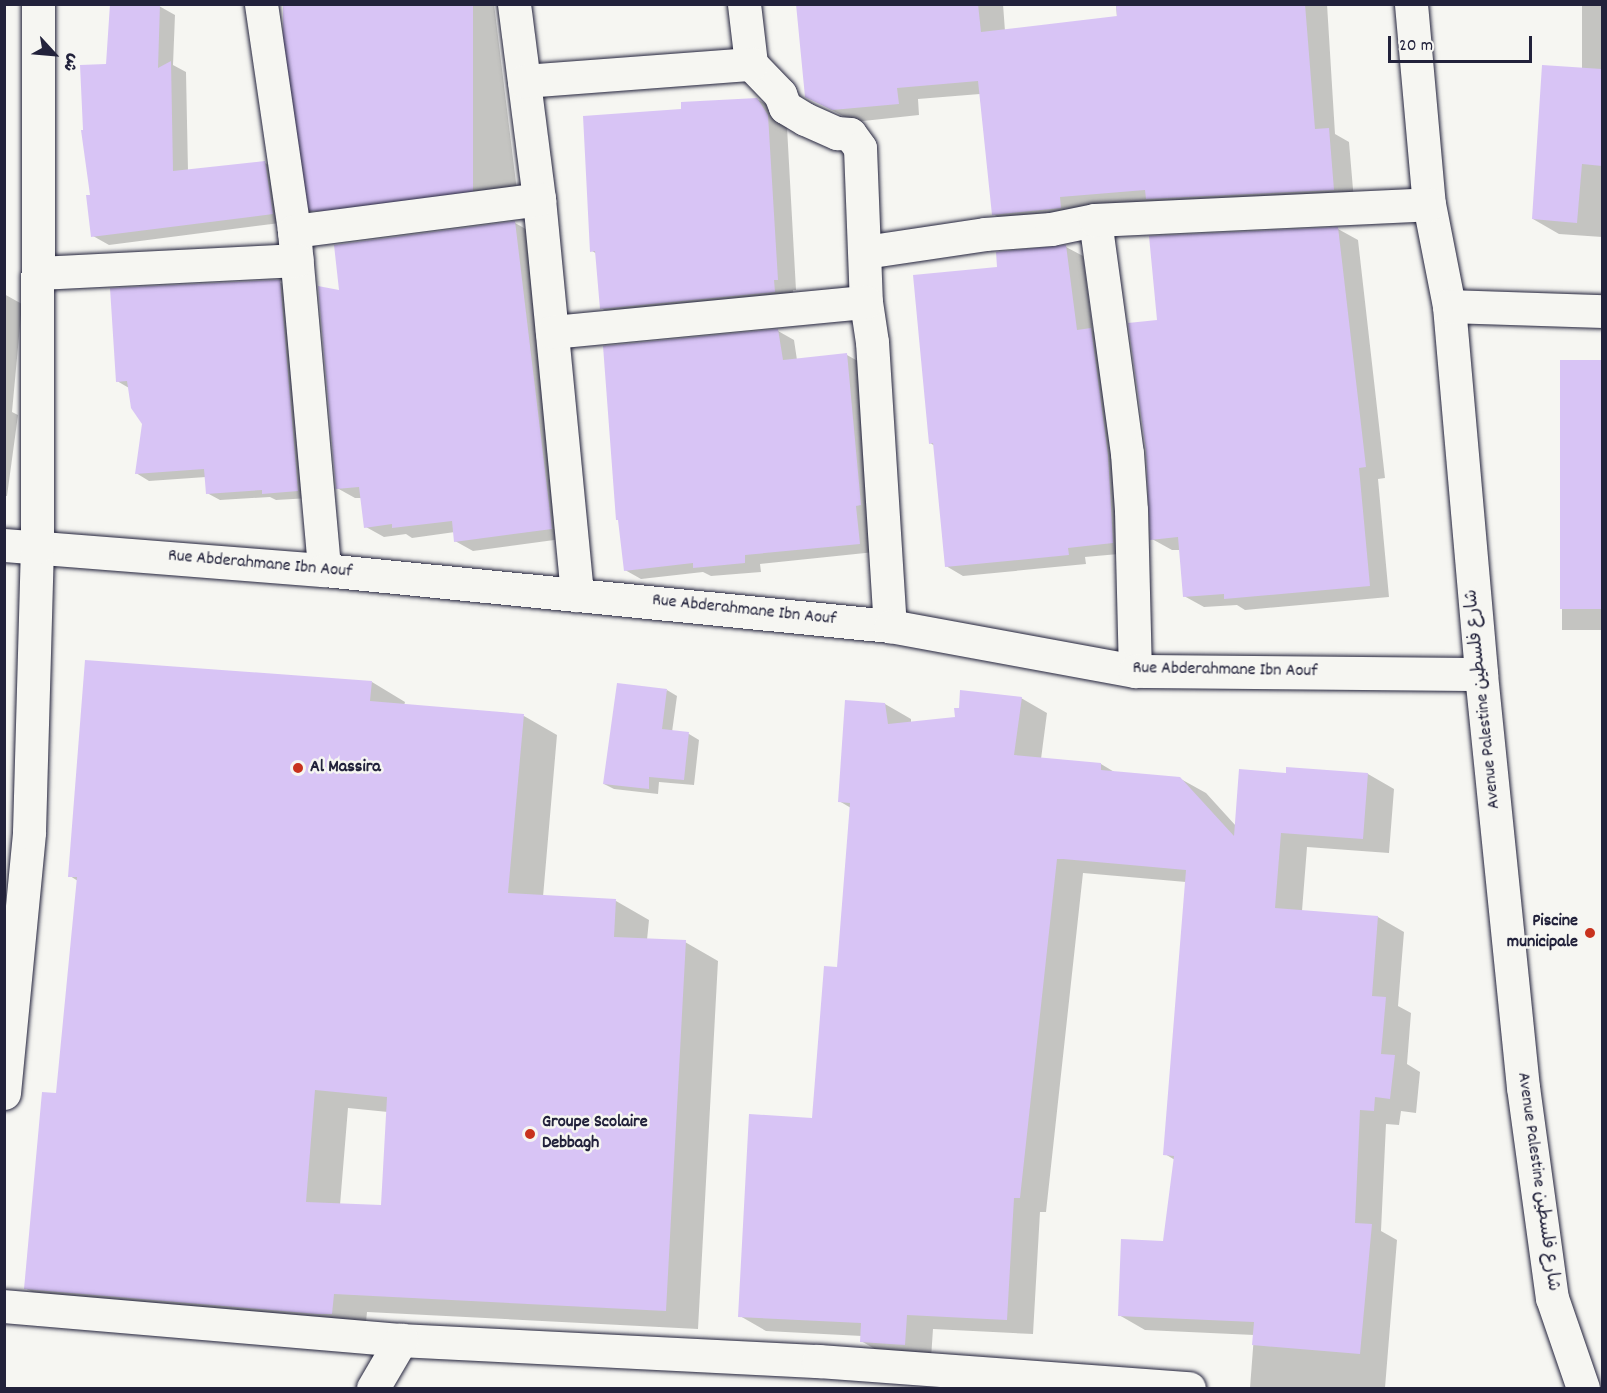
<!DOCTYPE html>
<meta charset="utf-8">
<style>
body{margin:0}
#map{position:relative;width:1607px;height:1393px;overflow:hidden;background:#f6f6f2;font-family:Dekko,"Playpen Sans Arabic",sans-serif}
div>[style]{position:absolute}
.shadow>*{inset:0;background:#0003;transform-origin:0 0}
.building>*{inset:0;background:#d8c4f5;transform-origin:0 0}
.roads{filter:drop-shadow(0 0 2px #22223b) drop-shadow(0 0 2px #22223b)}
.minor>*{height:33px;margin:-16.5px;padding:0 16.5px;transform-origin:16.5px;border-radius:16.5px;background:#f6f6f2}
.dots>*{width:16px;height:16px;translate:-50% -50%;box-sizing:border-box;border:3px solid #f6f6f2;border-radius:50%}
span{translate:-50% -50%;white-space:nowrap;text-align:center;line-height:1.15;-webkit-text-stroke:5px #f6f6f2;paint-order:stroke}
.street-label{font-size:18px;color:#22223b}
.poi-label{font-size:18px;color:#22223b;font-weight:700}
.left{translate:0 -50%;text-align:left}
.right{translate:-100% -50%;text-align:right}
.frame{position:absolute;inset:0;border:6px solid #22223b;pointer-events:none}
.north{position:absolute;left:24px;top:24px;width:60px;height:60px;-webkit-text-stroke:4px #f6f6f2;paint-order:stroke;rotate:116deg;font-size:16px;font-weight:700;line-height:24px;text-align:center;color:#22223b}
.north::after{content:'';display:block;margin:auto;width:21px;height:27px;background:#22223b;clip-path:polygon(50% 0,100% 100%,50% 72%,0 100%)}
.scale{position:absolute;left:1388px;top:36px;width:144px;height:27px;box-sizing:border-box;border:3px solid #22223b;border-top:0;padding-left:8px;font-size:18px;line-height:21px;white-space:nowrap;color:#22223b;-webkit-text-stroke:4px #f6f6f2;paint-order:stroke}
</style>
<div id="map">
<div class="shadow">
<i style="clip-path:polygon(285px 4px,494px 4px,518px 199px,334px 221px,311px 208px)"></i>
<i style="clip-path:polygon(797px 4px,1003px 4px,1005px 31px,1117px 18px,1116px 4px,1327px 4px,1335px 134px,1349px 142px,1354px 201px,1014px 226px,993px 214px,980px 94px,918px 99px,919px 115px,854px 122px,806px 96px)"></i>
<i style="clip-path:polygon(1582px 4px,1602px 4px,1602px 237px,1559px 234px,1533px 219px,1582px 69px)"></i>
<i style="clip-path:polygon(159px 6px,175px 15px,173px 65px,186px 72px,188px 171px,265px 163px,280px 172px,288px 222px,109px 245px,93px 236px,92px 197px,107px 65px)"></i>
<i style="clip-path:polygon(757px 99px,776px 110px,787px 127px,796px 290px,793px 290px,794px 302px,620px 319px,601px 308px,597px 254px,592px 251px,683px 111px)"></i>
<i style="clip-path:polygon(515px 223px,533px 233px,569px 538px,473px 551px,455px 541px,455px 532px,412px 538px,406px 534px,384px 537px,366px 527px,362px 498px,355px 498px,337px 488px,341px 291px)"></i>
<i style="clip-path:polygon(1338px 229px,1358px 240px,1385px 478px,1378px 479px,1389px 597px,1245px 610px,1237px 605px,1204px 607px,1184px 596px,1181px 550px,1172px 550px,1152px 539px,1159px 321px)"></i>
<i style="clip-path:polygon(1066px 247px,1083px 256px,1093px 331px,1108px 340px,1130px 553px,1085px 557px,1086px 564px,963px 576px,946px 566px,935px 446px,930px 443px,999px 268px)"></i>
<i style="clip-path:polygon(279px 282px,292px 289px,310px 498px,276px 500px,270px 497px,220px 500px,207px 493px,206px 477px,149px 481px,136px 473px,144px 424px,129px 388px,117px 381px)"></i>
<i style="clip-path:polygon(4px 294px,22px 304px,12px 412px,18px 415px,7px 496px,4px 496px)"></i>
<i style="clip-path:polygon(778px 331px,794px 340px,797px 360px,847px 355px,863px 364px,875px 552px,760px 564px,761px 572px,711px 576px,703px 572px,641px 579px,625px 570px)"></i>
<i style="left:1602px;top:361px;width:269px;height:40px;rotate:90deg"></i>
<i style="clip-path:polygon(evenodd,372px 682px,405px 702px,404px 706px,524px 716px,557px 735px,543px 897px,616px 901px,649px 920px,647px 940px,685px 942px,718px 961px,698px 1329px,367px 1312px,365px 1332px,59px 1307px,25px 1288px,58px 1094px,78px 881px,70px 876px,372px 682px,348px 1108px,388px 1112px,383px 1207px,340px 1205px,348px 1108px)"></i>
<i style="clip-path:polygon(667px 690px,677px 696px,672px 732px,689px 734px,699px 740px,694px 785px,659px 782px,658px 794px,614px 789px,604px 784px)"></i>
<i style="clip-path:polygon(1021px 698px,1047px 713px,1041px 759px,1101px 764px,1116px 773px,1179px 778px,1206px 793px,1236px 826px,1287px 774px,1368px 774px,1394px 789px,1389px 853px,1307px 847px,1302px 911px,1378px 917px,1404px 932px,1398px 1006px,1411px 1013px,1407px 1064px,1420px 1072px,1416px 1113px,1401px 1111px,1399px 1125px,1386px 1124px,1381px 1231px,1397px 1240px,1385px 1388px,1250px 1388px,1254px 1335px,1145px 1330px,1119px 1315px,1164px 1242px,1175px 1160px,1165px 1154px,1186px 882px,1083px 873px,1046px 1212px,1040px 1212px,1033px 1334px,933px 1329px,931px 1359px,887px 1356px,861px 1341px,862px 1336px,766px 1331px,740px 1316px,813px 1119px,838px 968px,851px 808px,839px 801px,885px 704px,911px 719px,911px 723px,957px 719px)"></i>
</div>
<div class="building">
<i style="clip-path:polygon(110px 4px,160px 4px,158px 68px,171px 61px,173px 171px,265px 161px,273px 214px,91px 237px,86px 195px,90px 195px,81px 130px,83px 130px,80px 65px,106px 64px)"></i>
<i style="left:283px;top:4px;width:190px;height:207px"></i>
<i style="clip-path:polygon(796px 4px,978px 4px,981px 32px,1117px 16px,1116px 4px,1305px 4px,1315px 129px,1329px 128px,1334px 190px,1146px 199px,1145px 190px,1060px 197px,1061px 208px,992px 215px,978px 81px,897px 88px,899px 104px,832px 110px,805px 97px)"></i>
<i style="clip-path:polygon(1542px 65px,1602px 69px,1602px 166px,1582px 164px,1577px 223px,1532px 219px)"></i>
<i style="clip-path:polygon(757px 98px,768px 115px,778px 280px,774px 280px,775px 292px,600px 309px,595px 251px,590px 252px,583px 116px,681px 109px,681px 102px)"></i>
<i style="clip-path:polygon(515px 221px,552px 529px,454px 542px,452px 521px,392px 528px,392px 524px,364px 528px,359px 487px,336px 489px,318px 286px,339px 290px,334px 245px)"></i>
<i style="clip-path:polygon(1338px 227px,1366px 467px,1359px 468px,1370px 586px,1224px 599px,1224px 594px,1183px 597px,1178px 537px,1150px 540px,1146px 450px,1128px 323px,1157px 320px,1149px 236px)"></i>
<i style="clip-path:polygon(1066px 245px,1077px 330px,1091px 328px,1108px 455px,1113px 543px,1068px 548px,1069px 555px,945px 567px,933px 443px,929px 444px,913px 275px,997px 267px,996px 252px)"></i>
<i style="clip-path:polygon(277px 280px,280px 280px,298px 491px,262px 494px,262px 490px,206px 494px,204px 469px,135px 474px,142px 424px,131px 408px,127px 381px,116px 382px,110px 288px)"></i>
<i style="clip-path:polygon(778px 329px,783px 360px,847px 353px,861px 505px,856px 506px,860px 544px,745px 555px,745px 563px,693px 568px,693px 563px,624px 571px,618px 520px,616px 520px,603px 346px)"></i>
<i style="left:1560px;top:360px;width:42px;height:249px"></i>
<i style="clip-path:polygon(evenodd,85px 660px,372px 681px,370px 701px,524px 714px,508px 893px,616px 899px,614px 937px,686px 940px,666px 1311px,334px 1294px,332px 1314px,317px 1314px,24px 1289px,42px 1092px,56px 1093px,77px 877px,68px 877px,85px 660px,315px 1090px,387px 1097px,381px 1205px,306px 1202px,315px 1090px)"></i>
<i style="clip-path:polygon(617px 683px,667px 689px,662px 729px,689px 732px,684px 780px,649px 777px,649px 789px,603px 784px)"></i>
<i style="clip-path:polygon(960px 690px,1022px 697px,1014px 755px,1101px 763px,1101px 770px,1180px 777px,1234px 836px,1239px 769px,1286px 773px,1286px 767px,1368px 773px,1363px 839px,1281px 833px,1275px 908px,1378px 916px,1372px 996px,1386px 997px,1381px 1054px,1395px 1055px,1390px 1099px,1375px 1097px,1374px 1111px,1360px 1110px,1355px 1223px,1372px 1224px,1360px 1354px,1252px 1345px,1254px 1322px,1118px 1316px,1121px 1239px,1163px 1241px,1174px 1156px,1163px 1155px,1186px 870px,1063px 859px,1057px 859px,1020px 1198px,1014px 1198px,1007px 1320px,907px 1315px,905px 1345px,860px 1342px,861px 1323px,738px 1317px,749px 1114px,812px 1118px,824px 966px,837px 967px,850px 803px,838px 802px,845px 700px,885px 703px,888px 724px,955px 717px,954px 708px,959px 708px)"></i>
</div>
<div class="roads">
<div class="minor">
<i style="left:261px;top:4px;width:229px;rotate:81.7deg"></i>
<i style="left:294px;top:231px;width:340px;rotate:84.9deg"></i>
<i style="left:514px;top:4px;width:197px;rotate:82.7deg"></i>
<i style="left:539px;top:199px;width:398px;rotate:84.5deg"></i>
<i style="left:744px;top:4px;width:60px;rotate:83.3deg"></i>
<i style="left:751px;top:64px;width:42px;rotate:46deg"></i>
<i style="left:780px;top:94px;width:14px;rotate:69deg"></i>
<i style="left:785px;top:107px;width:23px;rotate:31deg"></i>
<i style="left:805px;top:119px;width:35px;rotate:24deg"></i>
<i style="left:837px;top:133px;width:13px;rotate:4deg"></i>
<i style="left:850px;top:134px;width:17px;rotate:54deg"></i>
<i style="left:860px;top:148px;width:154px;rotate:87.8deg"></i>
<i style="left:866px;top:302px;width:40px;rotate:81.5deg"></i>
<i style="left:872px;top:342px;width:285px;rotate:86.4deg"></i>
<i style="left:1411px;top:4px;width:201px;rotate:84.9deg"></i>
<i style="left:1429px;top:204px;width:104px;rotate:78.9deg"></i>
<i style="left:1449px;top:306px;width:369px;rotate:85deg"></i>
<i style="left:1481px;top:674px;width:415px;rotate:84.2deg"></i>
<i style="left:1523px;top:1087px;width:213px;rotate:82.2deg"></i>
<i style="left:1552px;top:1298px;width:95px;rotate:71deg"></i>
<i style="left:524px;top:81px;width:228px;rotate:-4.3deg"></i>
<i style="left:1095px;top:220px;width:235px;rotate:82.2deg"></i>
<i style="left:1127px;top:453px;width:57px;rotate:86deg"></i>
<i style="left:1131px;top:510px;width:161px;rotate:88.6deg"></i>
<i style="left:294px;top:231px;width:247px;rotate:-7.4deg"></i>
<i style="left:865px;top:252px;width:121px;rotate:-8.5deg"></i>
<i style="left:985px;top:234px;width:66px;rotate:-4.3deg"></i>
<i style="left:1051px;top:229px;width:45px;rotate:-11.6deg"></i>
<i style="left:1095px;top:220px;width:334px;rotate:-2.7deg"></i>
<i style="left:40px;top:273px;width:257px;rotate:-2.9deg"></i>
<i style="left:1449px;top:306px;width:153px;rotate:1.9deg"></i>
<i style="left:552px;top:332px;width:315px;rotate:-5.5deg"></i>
<i style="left:4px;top:545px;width:321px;rotate:4.5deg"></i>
<i style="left:324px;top:570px;width:569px;rotate:5.65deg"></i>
<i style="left:890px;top:626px;width:249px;rotate:10.4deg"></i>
<i style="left:1135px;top:671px;width:346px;rotate:0.5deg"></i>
<i style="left:4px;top:1093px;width:262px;rotate:-84.5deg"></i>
<i style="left:29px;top:832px;width:285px;rotate:-88.4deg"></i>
<i style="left:37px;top:547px;width:543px;rotate:-89.89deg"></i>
<i style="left:4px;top:1306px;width:398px;rotate:4.9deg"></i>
<i style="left:401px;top:1340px;width:418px;rotate:2.9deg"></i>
<i style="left:818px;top:1361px;width:372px;rotate:4.2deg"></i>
<i style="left:373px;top:1388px;width:56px;rotate:-59.7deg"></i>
</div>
</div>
<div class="dots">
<i style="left:298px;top:768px;background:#c8321e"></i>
<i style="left:1590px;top:933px;background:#c8321e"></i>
<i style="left:530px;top:1134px;background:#c8321e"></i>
</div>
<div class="street-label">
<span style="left:260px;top:565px;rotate:5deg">Rue Abderahmane Ibn Aouf</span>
<span style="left:744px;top:611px;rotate:6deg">Rue Abderahmane Ibn Aouf</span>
<span style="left:1225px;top:671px;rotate:1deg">Rue Abderahmane Ibn Aouf</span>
<span style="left:1484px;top:699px;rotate:-96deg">Avenue Palestine شارع فلسطين</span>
<span style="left:1537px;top:1182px;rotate:82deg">Avenue Palestine شارع فلسطين</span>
</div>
<div class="poi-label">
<span class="left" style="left:310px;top:768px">Al Massira</span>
<span class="right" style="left:1578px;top:933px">Piscine<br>municipale</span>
<span class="left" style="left:542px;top:1134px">Groupe Scolaire<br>Debbagh</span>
</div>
<div class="frame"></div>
<div class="north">ش</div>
<div class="scale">20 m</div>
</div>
